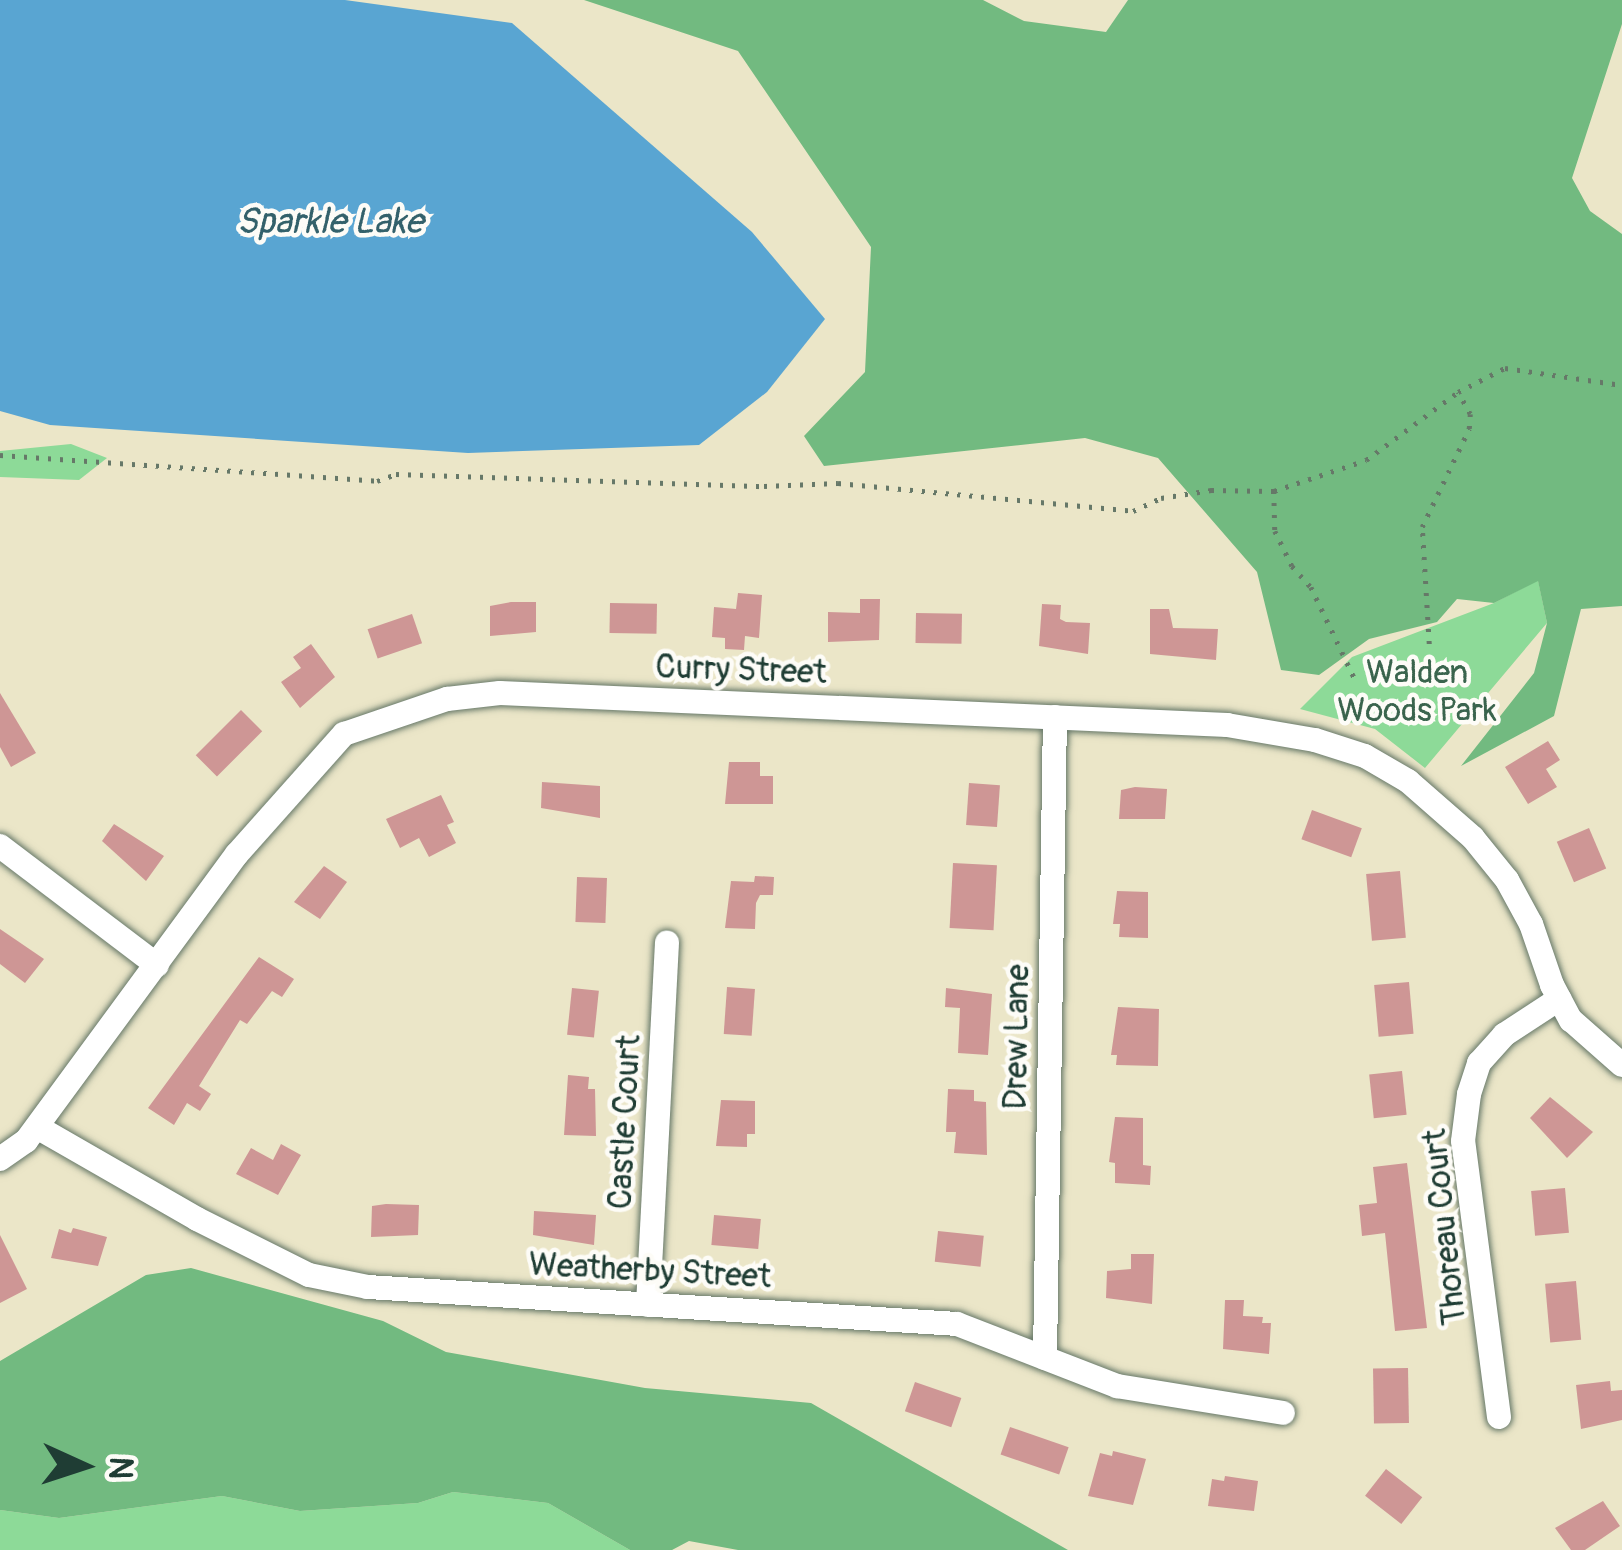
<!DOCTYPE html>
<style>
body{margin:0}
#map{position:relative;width:1622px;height:1550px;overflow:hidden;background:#ebe6c8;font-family:Pangolin,sans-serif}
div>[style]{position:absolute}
.green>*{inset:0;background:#8dda98}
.forest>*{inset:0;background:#72ba80}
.water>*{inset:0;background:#59a5d2}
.building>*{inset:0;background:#ce9695;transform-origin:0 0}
.path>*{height:4.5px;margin-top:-2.25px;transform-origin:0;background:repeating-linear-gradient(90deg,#667868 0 3px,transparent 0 12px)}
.roads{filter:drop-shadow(0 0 3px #667868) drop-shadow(0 0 3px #667868)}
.street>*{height:24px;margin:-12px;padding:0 12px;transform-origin:12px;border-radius:12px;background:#fff}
span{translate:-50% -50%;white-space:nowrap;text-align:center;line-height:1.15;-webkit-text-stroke:9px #fdfcf7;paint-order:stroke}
.street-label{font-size:33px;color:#1f3d34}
.park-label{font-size:33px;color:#3a644d}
.water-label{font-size:36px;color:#33616b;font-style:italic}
.north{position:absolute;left:24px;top:1406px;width:120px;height:120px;-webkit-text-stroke:9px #fdfcf7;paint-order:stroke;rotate:93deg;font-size:33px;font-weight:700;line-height:48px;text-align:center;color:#1f3d34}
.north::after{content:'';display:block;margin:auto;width:42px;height:54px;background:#1f3d34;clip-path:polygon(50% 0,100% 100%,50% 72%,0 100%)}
</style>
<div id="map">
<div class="green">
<i style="clip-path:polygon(71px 444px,107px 458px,79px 480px,0 477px,0 451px)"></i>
<i style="clip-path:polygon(1538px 580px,1547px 623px,1425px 768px,1375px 729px,1300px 709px,1352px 657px,1494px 603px)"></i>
<i style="clip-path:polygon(453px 1492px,548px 1503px,630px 1550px,0 1550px,0 1510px,59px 1518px,222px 1496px,300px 1511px,418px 1503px)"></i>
</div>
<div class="forest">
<i style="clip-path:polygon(584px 0,983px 0,1024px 21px,1106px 32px,1128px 0,1622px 0,1622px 24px,1572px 178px,1590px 211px,1622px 234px,1622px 606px,1581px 609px,1554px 716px,1461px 766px,1534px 673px,1547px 623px,1538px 581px,1494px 603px,1457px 599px,1437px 622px,1369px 639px,1319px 675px,1281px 670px,1257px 572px,1158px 458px,1085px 438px,824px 466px,804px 436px,865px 372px,871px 247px,738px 51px)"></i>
<i style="clip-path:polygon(191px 1268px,383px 1321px,446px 1352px,645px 1388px,811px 1403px,1068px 1550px,738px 1550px,689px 1541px,672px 1550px,630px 1550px,548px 1503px,453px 1492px,418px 1503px,300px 1511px,222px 1496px,59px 1518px,0 1510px,0 1361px,146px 1275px)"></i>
</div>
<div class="water">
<i style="clip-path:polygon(0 0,345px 0,512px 23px,752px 232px,825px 319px,767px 392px,699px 445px,468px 453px,50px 425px,0 411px)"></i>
</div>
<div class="building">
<i style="clip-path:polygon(738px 593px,762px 595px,759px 638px,745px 636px,744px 650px,725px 649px,725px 638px,712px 637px,714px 607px,736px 609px)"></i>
<i style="clip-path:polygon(860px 599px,880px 599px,879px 640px,828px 642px,828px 612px,860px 613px)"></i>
<i style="clip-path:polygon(511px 602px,536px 602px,536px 632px,490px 636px,490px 606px)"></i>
<i style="left:610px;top:603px;width:47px;height:30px;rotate:1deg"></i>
<i style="clip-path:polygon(1042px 604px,1061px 605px,1060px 619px,1066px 622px,1090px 623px,1088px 654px,1039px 646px)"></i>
<i style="clip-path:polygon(1150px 609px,1169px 609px,1173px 628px,1218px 629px,1216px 660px,1150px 654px)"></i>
<i style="left:916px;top:613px;width:46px;height:30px;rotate:1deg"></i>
<i style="left:412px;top:614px;width:31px;height:47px;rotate:71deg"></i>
<i style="clip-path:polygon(311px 644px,335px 677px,300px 708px,281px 682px,301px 668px,293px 657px)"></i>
<i style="clip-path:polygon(0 693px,36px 753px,11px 767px,0 747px)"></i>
<i style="left:241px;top:710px;width:30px;height:64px;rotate:45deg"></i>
<i style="clip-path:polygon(1548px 741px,1560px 760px,1546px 769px,1557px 787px,1528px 804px,1505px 767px)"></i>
<i style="clip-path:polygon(729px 762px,760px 762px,760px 776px,773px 776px,773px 804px,725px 804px)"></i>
<i style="clip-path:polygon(542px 782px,600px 786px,600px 818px,541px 808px)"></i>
<i style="left:969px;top:783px;width:31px;height:42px;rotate:4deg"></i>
<i style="clip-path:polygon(1135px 787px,1167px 789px,1165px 819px,1119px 819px,1121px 790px)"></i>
<i style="clip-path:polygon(441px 795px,454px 822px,447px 825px,456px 843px,429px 857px,419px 838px,400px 848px,386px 819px)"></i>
<i style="left:1312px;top:810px;width:53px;height:31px;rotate:20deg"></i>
<i style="clip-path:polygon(114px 824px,164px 856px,146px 881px,102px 841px)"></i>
<i style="left:1589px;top:828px;width:44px;height:35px;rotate:67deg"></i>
<i style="left:953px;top:863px;width:44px;height:65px;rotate:3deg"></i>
<i style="clip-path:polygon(324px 866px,347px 882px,320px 919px,294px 902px)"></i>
<i style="left:1400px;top:871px;width:67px;height:34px;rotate:85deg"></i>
<i style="clip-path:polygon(755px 876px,774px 877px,773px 895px,760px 895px,756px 903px,755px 929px,725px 928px,731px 881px,754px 882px)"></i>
<i style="left:577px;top:877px;width:30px;height:45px;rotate:2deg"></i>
<i style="clip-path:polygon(1117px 891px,1148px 892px,1148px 938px,1119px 937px,1120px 924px,1113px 924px)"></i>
<i style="clip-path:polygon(0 929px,44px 959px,25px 983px,0 964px)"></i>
<i style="clip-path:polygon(259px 957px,294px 979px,282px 997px,272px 991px,247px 1024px,240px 1020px,199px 1086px,211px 1094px,200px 1111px,187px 1103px,174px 1125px,148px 1108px)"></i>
<i style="left:1409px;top:982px;width:52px;height:35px;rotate:85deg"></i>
<i style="left:727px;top:987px;width:28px;height:47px;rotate:4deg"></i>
<i style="left:572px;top:988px;width:27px;height:47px;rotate:6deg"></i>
<i style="clip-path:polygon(946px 988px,992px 994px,988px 1055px,958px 1053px,960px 1008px,945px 1007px)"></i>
<i style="clip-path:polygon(1118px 1007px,1159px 1009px,1158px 1066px,1116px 1065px,1117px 1055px,1111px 1055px)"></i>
<i style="left:1402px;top:1071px;width:44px;height:33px;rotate:84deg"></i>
<i style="clip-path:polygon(568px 1075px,589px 1077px,588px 1089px,595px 1089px,596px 1136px,564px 1135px)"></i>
<i style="clip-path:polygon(948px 1089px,974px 1090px,974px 1101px,986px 1102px,987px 1155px,954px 1153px,956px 1132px,946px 1132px)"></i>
<i style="clip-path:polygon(1550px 1097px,1593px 1132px,1567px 1158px,1530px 1118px)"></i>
<i style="clip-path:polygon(721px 1100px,755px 1101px,755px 1134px,747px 1134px,747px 1147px,716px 1146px)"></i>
<i style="clip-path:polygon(1115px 1117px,1143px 1118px,1143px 1165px,1151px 1166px,1150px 1185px,1115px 1183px,1115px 1163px,1109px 1162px)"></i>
<i style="clip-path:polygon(281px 1144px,301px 1155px,278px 1195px,236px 1174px,251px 1148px,273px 1160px)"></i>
<i style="clip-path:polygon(1407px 1163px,1427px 1328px,1395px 1331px,1385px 1233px,1362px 1236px,1359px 1205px,1377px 1203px,1373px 1167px)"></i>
<i style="left:1565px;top:1188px;width:45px;height:34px;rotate:85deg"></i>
<i style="clip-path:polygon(386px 1204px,419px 1205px,418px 1235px,371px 1237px,372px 1206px)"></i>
<i style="clip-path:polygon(534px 1211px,596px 1215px,594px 1245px,533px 1235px)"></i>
<i style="left:714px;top:1215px;width:47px;height:30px;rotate:5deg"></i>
<i style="clip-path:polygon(73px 1228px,107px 1237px,98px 1266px,51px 1258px,59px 1229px,71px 1233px)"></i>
<i style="left:938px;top:1231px;width:46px;height:31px;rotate:6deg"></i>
<i style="clip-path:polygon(0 1235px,27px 1289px,0 1303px)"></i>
<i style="clip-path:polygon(1131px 1254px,1154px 1254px,1152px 1304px,1106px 1298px,1107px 1271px,1131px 1269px)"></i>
<i style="left:1576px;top:1281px;width:59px;height:31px;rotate:85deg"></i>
<i style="clip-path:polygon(1225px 1300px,1244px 1300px,1243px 1316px,1263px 1317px,1262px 1323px,1271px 1323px,1269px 1354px,1223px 1349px)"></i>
<i style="left:1408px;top:1368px;width:55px;height:35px;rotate:89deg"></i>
<i style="clip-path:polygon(1610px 1381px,1611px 1391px,1622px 1390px,1622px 1420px,1581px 1429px,1576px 1385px)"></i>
<i style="left:915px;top:1382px;width:49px;height:31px;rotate:19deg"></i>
<i style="left:1010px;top:1427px;width:62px;height:29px;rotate:19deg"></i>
<i style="clip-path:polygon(1113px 1451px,1146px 1459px,1133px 1505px,1088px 1496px,1100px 1453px,1112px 1456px)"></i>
<i style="left:1386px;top:1469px;width:46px;height:34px;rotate:38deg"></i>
<i style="clip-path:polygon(1225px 1476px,1258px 1481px,1254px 1511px,1208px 1506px,1212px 1479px,1224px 1481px)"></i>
<i style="clip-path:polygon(1603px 1501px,1620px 1526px,1585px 1550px,1571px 1550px,1555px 1528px)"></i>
</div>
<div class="path">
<i style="left:0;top:455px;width:378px;rotate:3.9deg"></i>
<i style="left:377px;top:481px;width:20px;rotate:-20deg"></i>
<i style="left:396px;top:474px;width:368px;rotate:1.9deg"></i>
<i style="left:764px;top:486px;width:74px;rotate:-2.3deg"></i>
<i style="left:838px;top:483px;width:296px;rotate:5.4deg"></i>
<i style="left:1133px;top:511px;width:31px;rotate:-25deg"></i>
<i style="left:1161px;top:498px;width:51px;rotate:-9.1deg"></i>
<i style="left:1211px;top:490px;width:63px;rotate:0.9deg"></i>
<i style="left:1274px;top:491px;width:97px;rotate:-18.6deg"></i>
<i style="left:1366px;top:460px;width:114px;rotate:-36.5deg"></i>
<i style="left:1458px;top:392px;width:53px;rotate:-27.1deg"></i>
<i style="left:1505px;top:368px;width:118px;rotate:8.3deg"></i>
<i style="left:1274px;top:491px;width:40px;rotate:88.6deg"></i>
<i style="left:1275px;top:531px;width:39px;rotate:64deg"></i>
<i style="left:1292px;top:566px;width:28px;rotate:48deg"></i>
<i style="left:1311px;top:587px;width:100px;rotate:64.5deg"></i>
<i style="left:1429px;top:644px;width:117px;rotate:-93.4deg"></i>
<i style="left:1422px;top:527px;width:109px;rotate:-64.4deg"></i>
<i style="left:1469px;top:429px;width:15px;rotate:-86deg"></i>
<i style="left:1470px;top:414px;width:25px;rotate:-119deg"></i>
</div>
<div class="roads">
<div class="street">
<i style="left:0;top:846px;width:197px;rotate:37.2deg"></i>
<i style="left:37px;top:1127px;width:185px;rotate:29.9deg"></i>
<i style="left:197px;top:1219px;width:125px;rotate:26.6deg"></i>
<i style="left:309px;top:1275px;width:60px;rotate:11.5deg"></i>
<i style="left:368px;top:1287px;width:590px;rotate:3.59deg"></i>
<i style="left:957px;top:1324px;width:172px;rotate:21.2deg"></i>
<i style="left:1117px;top:1386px;width:168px;rotate:9.2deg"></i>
<i style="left:0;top:1159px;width:32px;rotate:-35deg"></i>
<i style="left:26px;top:1141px;width:356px;rotate:-53.7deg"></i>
<i style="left:237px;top:854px;width:161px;rotate:-48.3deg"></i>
<i style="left:344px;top:734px;width:109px;rotate:-18.8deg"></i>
<i style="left:447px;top:699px;width:53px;rotate:-6.5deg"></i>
<i style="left:500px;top:693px;width:728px;rotate:2.52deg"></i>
<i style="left:1227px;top:725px;width:89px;rotate:9.7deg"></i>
<i style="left:1315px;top:740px;width:52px;rotate:17.7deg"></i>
<i style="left:1365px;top:756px;width:50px;rotate:30.2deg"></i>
<i style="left:1408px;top:781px;width:86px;rotate:41.2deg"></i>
<i style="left:1473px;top:838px;width:54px;rotate:51deg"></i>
<i style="left:1507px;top:880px;width:50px;rotate:61.4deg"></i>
<i style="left:1531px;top:924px;width:65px;rotate:71deg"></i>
<i style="left:1552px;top:985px;width:40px;rotate:62deg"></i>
<i style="left:1571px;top:1020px;width:68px;rotate:41.4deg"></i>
<i style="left:648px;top:1305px;width:363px;rotate:-87deg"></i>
<i style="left:1045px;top:1358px;width:641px;rotate:-89.11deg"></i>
<i style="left:1499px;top:1417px;width:278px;rotate:-97.4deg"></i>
<i style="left:1463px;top:1141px;width:47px;rotate:-82.7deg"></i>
<i style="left:1469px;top:1094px;width:33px;rotate:-72deg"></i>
<i style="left:1479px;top:1063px;width:38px;rotate:-48deg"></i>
<i style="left:1504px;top:1035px;width:66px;rotate:-33.2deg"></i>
</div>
</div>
<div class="street-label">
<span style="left:741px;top:670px;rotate:2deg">Curry Street</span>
<span style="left:1017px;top:1037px;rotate:-89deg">Drew Lane</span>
<span style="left:625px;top:1122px;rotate:-87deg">Castle Court</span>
<span style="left:1445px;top:1227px;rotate:-96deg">Thoreau Court</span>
<span style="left:650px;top:1271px;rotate:3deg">Weatherby Street</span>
</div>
<div class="park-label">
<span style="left:1417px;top:692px">Walden<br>Woods Park</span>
</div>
<div class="water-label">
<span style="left:330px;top:222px">Sparkle Lake</span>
</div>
<div class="north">N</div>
</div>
